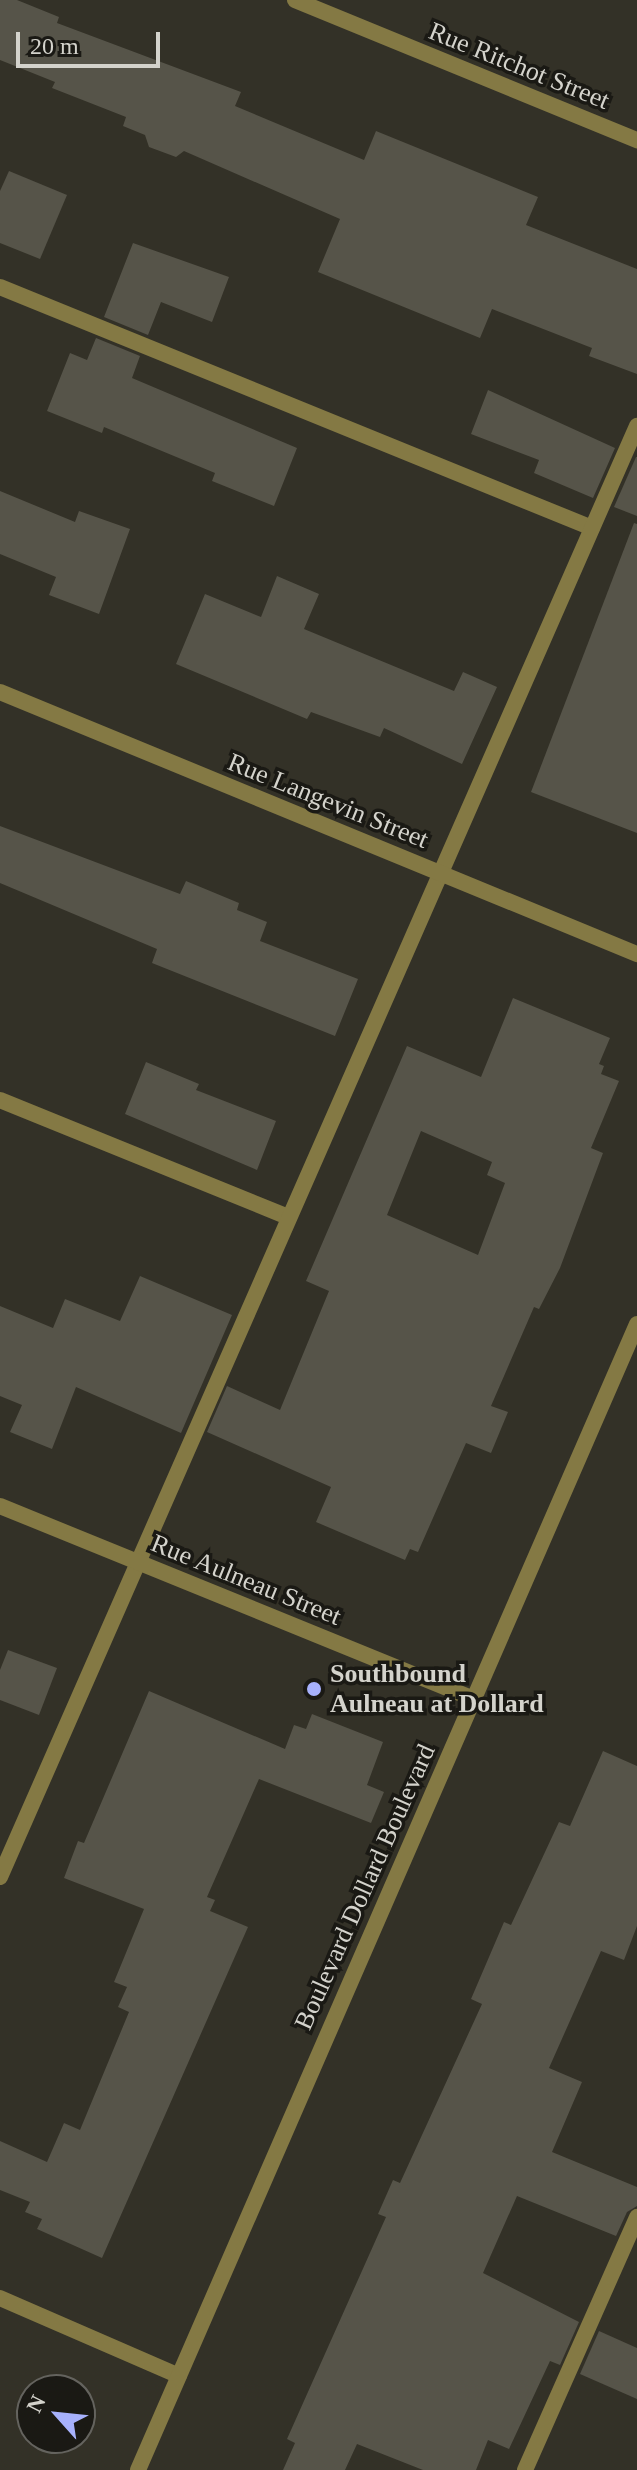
<!DOCTYPE html>
<style>
body{margin:0}
#map{position:relative;width:637px;height:2470px;overflow:hidden;background:#333127;font-family:"Times New Roman",serif}
div>[style]{position:absolute}
.building>*{inset:0;background:#565449}
.lane>*{height:16px;margin:-8px;padding:0 8px;transform-origin:8px;border-radius:8px;background:#847944}
.street>*{height:16px;margin:-8px;padding:0 8px;transform-origin:8px;border-radius:8px;background:#847944}
.dots>*{width:22px;height:22px;translate:-50% -50%;box-sizing:border-box;border:4px solid #1a1914;border-radius:50%}
span{translate:-50% -50%;white-space:nowrap;text-align:center;line-height:1.15;-webkit-text-stroke:7px #1a1914;paint-order:stroke}
.street-label{font-size:26px;color:#d4d3cc}
.poi-label{font-size:26px;color:#d4d3cc;font-weight:700}
.left{translate:0 -50%;text-align:left}
.north{position:absolute;left:16px;top:2374px;width:80px;height:80px;box-sizing:border-box;background:#1a1914;border:2px solid #64635e;border-radius:50%;rotate:297deg;font-size:22px;font-weight:700;line-height:32px;text-align:center;color:#d4d3cc}
.north::after{content:'';display:block;margin:auto;width:28px;height:36px;background:#a7b1fc;clip-path:polygon(50% 0,100% 100%,50% 72%,0 100%)}
.scale{position:absolute;left:16px;top:32px;width:144px;height:36px;box-sizing:border-box;border:4px solid #d4d3cc;border-top:0;padding-left:10px;font-size:24px;line-height:28px;white-space:nowrap;color:#d4d3cc;-webkit-text-stroke:6px #1a1914;paint-order:stroke}
</style>
<div id="map">
<div class="building">
<i style="clip-path:polygon(0 0,17px 0,59px 17px,57px 23px,241px 92px,235px 106px,364px 160px,376px 131px,538px 197px,526px 225px,637px 269px,637px 374px,589px 356px,592px 348px,492px 309px,480px 338px,318px 272px,340px 219px,184px 151px,176px 157px,149px 147px,145px 135px,123px 126px,126px 117px,52px 88px,55px 82px,0 60px)"></i>
<i style="clip-path:polygon(9px 171px,67px 195px,40px 259px,0 243px,0 191px)"></i>
<i style="clip-path:polygon(133px 243px,229px 277px,212px 322px,161px 302px,148px 335px,104px 317px)"></i>
<i style="clip-path:polygon(96px 338px,140px 356px,132px 378px,297px 448px,274px 506px,212px 481px,215px 473px,104px 427px,102px 433px,47px 411px,70px 353px,87px 360px)"></i>
<i style="clip-path:polygon(488px 390px,615px 448px,593px 498px,534px 473px,539px 460px,471px 434px)"></i>
<i style="clip-path:polygon(636px 457px,637px 457px,637px 516px,614px 507px)"></i>
<i style="clip-path:polygon(0 491px,75px 522px,79px 511px,130px 529px,99px 614px,49px 595px,56px 577px,0 554px)"></i>
<i style="clip-path:polygon(634px 523px,637px 524px,637px 833px,531px 792px)"></i>
<i style="clip-path:polygon(277px 576px,319px 594px,304px 629px,454px 691px,463px 672px,497px 687px,462px 764px,384px 728px,380px 737px,311px 712px,307px 719px,176px 664px,205px 594px,261px 617px)"></i>
<i style="clip-path:polygon(0 826px,180px 894px,186px 881px,239px 903px,237px 910px,267px 922px,260px 941px,358px 979px,335px 1036px,152px 963px,157px 949px,0 883px)"></i>
<i style="clip-path:polygon(evenodd,513px 998px,610px 1038px,599px 1064px,604px 1066px,601px 1074px,619px 1081px,591px 1148px,603px 1153px,560px 1268px,539px 1309px,534px 1307px,491px 1406px,508px 1412px,491px 1453px,466px 1443px,418px 1552px,410px 1549px,405px 1560px,316px 1522px,331px 1487px,207px 1432px,227px 1386px,280px 1410px,329px 1291px,306px 1281px,407px 1046px,481px 1077px,513px 998px,421px 1131px,492px 1162px,487px 1175px,505px 1183px,478px 1255px,387px 1215px,421px 1131px)"></i>
<i style="clip-path:polygon(146px 1062px,199px 1084px,196px 1090px,276px 1121px,257px 1170px,125px 1114px)"></i>
<i style="clip-path:polygon(140px 1276px,232px 1315px,181px 1433px,76px 1387px,52px 1449px,10px 1432px,22px 1405px,0 1396px,0 1306px,53px 1328px,65px 1299px,120px 1321px)"></i>
<i style="clip-path:polygon(8px 1650px,57px 1668px,39px 1715px,0 1700px,0 1670px)"></i>
<i style="clip-path:polygon(149px 1691px,285px 1749px,294px 1725px,306px 1729px,312px 1714px,383px 1742px,367px 1785px,384px 1792px,371px 1823px,259px 1779px,207px 1897px,215px 1900px,210px 1911px,248px 1927px,102px 2258px,37px 2229px,42px 2219px,25px 2212px,30px 2202px,0 2190px,0 2141px,47px 2162px,64px 2123px,80px 2130px,129px 2012px,118px 2007px,127px 1987px,114px 1982px,144px 1909px,64px 1878px,78px 1841px,84px 1843px)"></i>
<i style="clip-path:polygon(603px 1751px,637px 1766px,637px 1926px,624px 1960px,601px 1951px,549px 2068px,582px 2082px,552px 2152px,637px 2187px,637px 2206px,627px 2212px,616px 2236px,517px 2196px,483px 2273px,579px 2322px,560px 2365px,550px 2361px,509px 2449px,488px 2440px,476px 2470px,423px 2470px,357px 2444px,345px 2470px,283px 2470px,295px 2443px,287px 2439px,386px 2217px,378px 2214px,393px 2180px,400px 2183px,482px 2004px,471px 1999px,504px 1922px,511px 1925px,559px 1822px,570px 1826px)"></i>
<i style="clip-path:polygon(599px 2331px,637px 2348px,637px 2399px,580px 2374px)"></i>
</div>
<div class="lane">
<i style="left:0;top:287px;width:639px;rotate:22.15deg"></i>
<i style="left:0;top:1100px;width:311px;rotate:22.1deg"></i>
<i style="left:0;top:1877px;width:1585px;rotate:-66.3deg"></i>
<i style="left:525px;top:2470px;width:277px;rotate:-66.1deg"></i>
</div>
<div class="street">
<i style="left:295px;top:0;width:370px;rotate:22.3deg"></i>
<i style="left:0;top:692px;width:689px;rotate:22.36deg"></i>
<i style="left:0;top:1506px;width:512px;rotate:22.15deg"></i>
<i style="left:0;top:2298px;width:195px;rotate:23.5deg"></i>
<i style="left:138px;top:2470px;width:1250px;rotate:-66.47deg"></i>
</div>
<div class="dots">
<i style="left:314px;top:1689px;background:#a7b1fc"></i>
</div>
<div class="street-label">
<span style="left:519px;top:66px;rotate:22deg">Rue Ritchot Street</span>
<span style="left:328px;top:801px;rotate:22deg">Rue Langevin Street</span>
<span style="left:246px;top:1580px;rotate:22deg">Rue Aulneau Street</span>
<span style="left:365px;top:1887px;rotate:-66deg">Boulevard Dollard Boulevard</span>
</div>
<div class="poi-label">
<span class="left" style="left:330px;top:1689px">Southbound<br>Aulneau at Dollard</span>
</div>
<div class="north">N</div>
<div class="scale">20 m</div>
</div>
